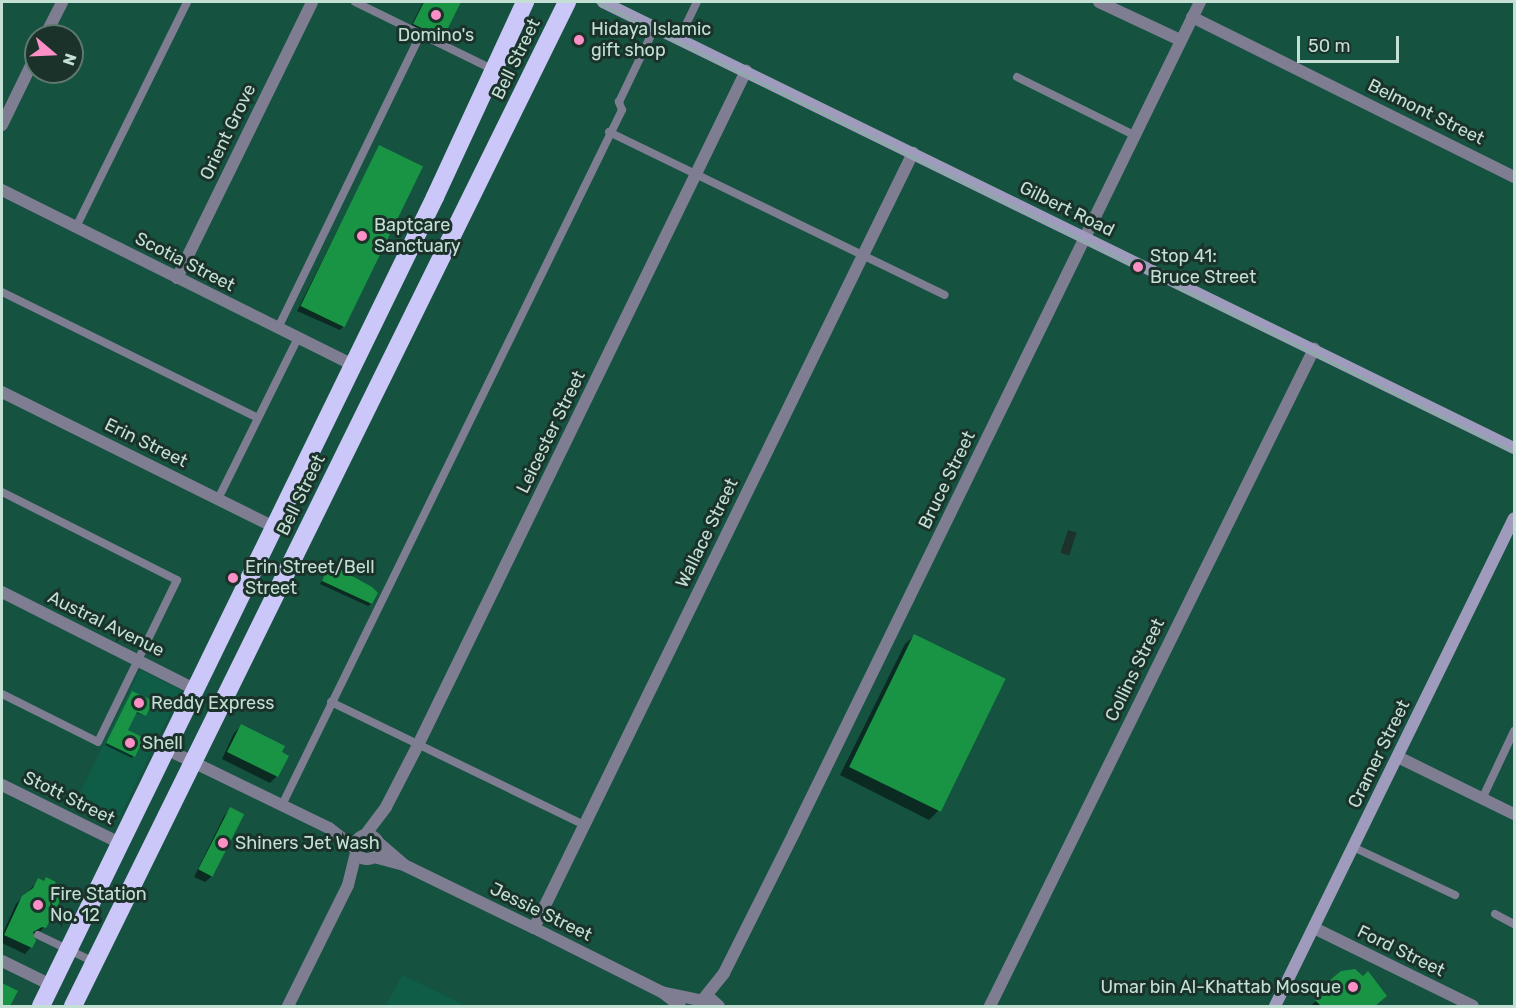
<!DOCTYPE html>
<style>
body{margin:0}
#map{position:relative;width:1516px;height:1008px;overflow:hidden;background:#155240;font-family:Rubik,sans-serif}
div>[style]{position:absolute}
.built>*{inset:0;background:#0f5c47;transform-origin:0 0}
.water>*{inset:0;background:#1d322a;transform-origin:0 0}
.shadow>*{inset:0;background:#0007}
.building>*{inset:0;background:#199444;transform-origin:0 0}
.lane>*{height:8px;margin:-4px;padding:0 4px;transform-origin:4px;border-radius:4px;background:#7f7d92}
.street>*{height:12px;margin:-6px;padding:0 6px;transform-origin:6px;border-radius:6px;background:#7f7d92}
.street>.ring{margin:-6px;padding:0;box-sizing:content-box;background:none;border:12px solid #7f7d92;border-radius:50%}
.secondary>*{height:12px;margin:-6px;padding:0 6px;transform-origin:6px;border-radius:6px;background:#9e9bbc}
.highway>*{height:18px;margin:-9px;padding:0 9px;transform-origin:9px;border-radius:9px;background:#ccc7f9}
.tram>*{height:1.5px;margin:-0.75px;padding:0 0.75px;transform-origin:0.75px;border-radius:0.75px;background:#86aea0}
.dots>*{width:16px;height:16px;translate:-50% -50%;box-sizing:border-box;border:3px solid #1a322a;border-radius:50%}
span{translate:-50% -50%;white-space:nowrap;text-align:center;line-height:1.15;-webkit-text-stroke:6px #1a322a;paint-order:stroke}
.poi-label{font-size:18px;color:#c4e0d5}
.left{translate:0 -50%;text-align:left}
.right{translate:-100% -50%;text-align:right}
.street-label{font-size:18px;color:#c4e0d5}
.frame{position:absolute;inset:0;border:3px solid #c4e0d5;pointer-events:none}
.north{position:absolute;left:24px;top:24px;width:60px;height:60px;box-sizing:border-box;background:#1a322a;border:2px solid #5e786e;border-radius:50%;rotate:109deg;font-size:16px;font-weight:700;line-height:24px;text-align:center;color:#c4e0d5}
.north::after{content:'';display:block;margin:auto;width:21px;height:27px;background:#fb8fc6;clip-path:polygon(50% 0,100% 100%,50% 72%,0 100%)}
.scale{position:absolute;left:1297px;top:36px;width:102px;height:27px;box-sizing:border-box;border:3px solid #c4e0d5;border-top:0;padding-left:8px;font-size:18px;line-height:21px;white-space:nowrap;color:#c4e0d5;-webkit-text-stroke:4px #1a322a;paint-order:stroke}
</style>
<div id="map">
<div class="built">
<i style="left:140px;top:670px;width:46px;height:140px;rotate:26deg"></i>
<i style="clip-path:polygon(402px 975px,467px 1006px,386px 1006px)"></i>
</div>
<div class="water">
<i style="left:1068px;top:530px;width:9px;height:24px;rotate:18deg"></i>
</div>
<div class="shadow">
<i style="clip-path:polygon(423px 2px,460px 2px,438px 42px,410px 28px)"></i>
<i style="clip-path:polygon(379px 147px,344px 326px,340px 330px,297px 311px)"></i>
<i style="clip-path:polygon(330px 565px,354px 576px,353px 579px,371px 604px,368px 606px,320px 584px)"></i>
<i style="clip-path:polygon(914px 636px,938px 811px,929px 820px,840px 775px,905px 644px)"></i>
<i style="clip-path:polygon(131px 694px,145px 715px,135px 713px,126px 731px,142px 739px,132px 758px,105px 745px)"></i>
<i style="clip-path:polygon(241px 726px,277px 776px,270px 783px,222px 759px,234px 733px)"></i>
<i style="clip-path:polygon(230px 809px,212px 876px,205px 882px,194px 877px,224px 816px)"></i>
<i style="clip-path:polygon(39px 880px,44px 927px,38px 934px,32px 934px,31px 947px,25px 954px,2px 943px,2px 935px,16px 904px)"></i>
<i style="clip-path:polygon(1325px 986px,1376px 1005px,1378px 1006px,1310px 1006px,1319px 999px,1316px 995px)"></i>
</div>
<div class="building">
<i style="clip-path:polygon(424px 2px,461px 2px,443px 38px,413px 24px)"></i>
<i style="left:379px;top:145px;width:49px;height:179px;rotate:26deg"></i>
<i style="clip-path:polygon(329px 563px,372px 587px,378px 593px,372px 604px,322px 581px)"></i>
<i style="left:914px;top:634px;width:102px;height:148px;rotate:26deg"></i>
<i style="clip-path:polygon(132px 691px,153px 701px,146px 716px,137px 712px,128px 730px,144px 738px,135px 757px,106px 743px)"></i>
<i style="clip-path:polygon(241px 724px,285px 746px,282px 752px,289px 756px,278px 777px,227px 752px)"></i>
<i style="left:230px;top:807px;width:16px;height:70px;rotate:27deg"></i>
<i style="clip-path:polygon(46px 877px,56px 882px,53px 886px,65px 891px,46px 928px,42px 927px,33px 932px,36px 941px,32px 948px,4px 935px,22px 896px,33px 888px,38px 878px,44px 881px)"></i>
<i style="clip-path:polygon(1355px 969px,1363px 976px,1368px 971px,1387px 996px,1375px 1006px,1321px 1006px,1315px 1000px,1328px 990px,1324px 985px,1341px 971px)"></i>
<i style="clip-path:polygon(2px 983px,18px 991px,10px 1006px,2px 1006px)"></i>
</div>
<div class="lane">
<i style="left:355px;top:2px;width:155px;rotate:26.1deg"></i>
<i style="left:679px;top:39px;width:41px;rotate:-64.1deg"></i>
<i style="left:1017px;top:77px;width:133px;rotate:26.4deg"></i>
<i style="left:609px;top:132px;width:373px;rotate:25.9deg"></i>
<i style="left:76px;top:227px;width:251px;rotate:-63.7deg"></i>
<i style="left:2px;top:292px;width:285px;rotate:26.2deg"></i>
<i style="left:278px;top:328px;width:327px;rotate:-64.1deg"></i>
<i style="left:2px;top:492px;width:196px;rotate:26.7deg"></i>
<i style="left:177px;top:580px;width:180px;rotate:116deg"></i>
<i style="left:98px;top:742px;width:107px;rotate:-153.4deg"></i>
<i style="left:218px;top:499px;width:180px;rotate:-63.6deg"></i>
<i style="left:331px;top:702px;width:281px;rotate:25.9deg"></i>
<i style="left:1482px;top:799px;width:75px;rotate:-64.8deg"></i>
<i style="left:282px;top:805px;width:774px;rotate:-63.93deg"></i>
<i style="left:622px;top:110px;width:9px;rotate:-111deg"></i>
<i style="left:619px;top:102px;width:83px;rotate:-64.4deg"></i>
<i style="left:1353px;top:847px;width:113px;rotate:25.2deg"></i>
<i style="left:1495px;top:914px;width:21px;rotate:28deg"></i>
<i style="left:38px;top:935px;width:62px;rotate:25.7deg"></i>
</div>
<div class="street">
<i style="left:1099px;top:2px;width:89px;rotate:25.1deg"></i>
<i style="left:1192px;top:17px;width:360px;rotate:26.4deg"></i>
<i style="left:45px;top:36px;width:38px;rotate:-63deg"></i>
<i style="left:2px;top:125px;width:78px;rotate:-64.1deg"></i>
<i style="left:2px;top:190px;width:392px;rotate:26.5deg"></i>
<i style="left:177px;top:278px;width:307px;rotate:-63.9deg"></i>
<i style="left:2px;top:392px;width:304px;rotate:26.4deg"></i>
<i style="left:2px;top:592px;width:215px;rotate:26.8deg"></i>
<i style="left:164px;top:748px;width:183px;rotate:25.9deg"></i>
<i style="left:329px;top:828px;width:33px;rotate:38deg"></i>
<i style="left:1398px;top:757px;width:129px;rotate:26.2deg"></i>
<i style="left:2px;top:785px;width:131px;rotate:26.2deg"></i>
<i class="ring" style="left:355px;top:835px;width:12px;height:12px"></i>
<i style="left:365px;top:835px;width:35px;rotate:-53deg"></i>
<i style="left:386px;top:807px;width:70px;rotate:-62.7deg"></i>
<i style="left:418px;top:745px;width:750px;rotate:-64.05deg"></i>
<i style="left:379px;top:843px;width:33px;rotate:41deg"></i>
<i style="left:374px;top:857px;width:31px;rotate:15deg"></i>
<i style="left:404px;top:865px;width:144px;rotate:25.9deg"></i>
<i style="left:534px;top:928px;width:143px;rotate:26.6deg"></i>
<i style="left:662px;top:992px;width:23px;rotate:38deg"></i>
<i style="left:534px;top:928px;width:863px;rotate:-63.94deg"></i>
<i style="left:1314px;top:928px;width:177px;rotate:26.1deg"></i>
<i style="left:2px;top:961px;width:55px;rotate:26.1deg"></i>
<i style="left:666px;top:993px;width:33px;rotate:12deg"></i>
<i style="left:704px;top:998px;width:32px;rotate:-51deg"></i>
<i style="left:724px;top:973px;width:157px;rotate:-63.4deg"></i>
<i style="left:794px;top:833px;width:925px;rotate:-63.96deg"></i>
<i style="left:699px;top:1000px;width:13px"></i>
<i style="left:712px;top:1000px;width:9px;rotate:41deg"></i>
<i style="left:288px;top:1006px;width:135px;rotate:-63.6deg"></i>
<i style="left:348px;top:885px;width:34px;rotate:-76deg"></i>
<i style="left:990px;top:1006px;width:733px;rotate:-63.75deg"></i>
</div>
<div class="secondary">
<i style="left:603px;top:2px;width:1014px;rotate:26.09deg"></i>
<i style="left:1275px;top:1006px;width:543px;rotate:-63.91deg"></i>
</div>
<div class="highway">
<i style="left:41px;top:1006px;width:900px;rotate:-64.03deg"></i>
<i style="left:435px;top:197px;width:215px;rotate:-65.2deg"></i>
<i style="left:73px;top:1006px;width:1119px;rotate:-63.8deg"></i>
</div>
<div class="tram">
<i style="left:596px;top:2px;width:1022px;rotate:26.11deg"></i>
</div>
<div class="dots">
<i style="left:436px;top:15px;background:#fb8fc6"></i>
<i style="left:579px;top:40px;background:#fb8fc6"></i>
<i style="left:362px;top:236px;background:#fb8fc6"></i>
<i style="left:1138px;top:267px;background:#fb8fc6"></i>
<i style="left:233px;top:578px;background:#fb8fc6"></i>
<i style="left:139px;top:703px;background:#fb8fc6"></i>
<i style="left:130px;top:743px;background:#fb8fc6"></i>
<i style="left:223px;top:843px;background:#fb8fc6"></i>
<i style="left:38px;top:905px;background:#fb8fc6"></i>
<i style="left:1353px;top:987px;background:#fb8fc6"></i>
</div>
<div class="poi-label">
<span class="left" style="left:591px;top:40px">Hidaya Islamic<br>gift shop</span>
<span style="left:436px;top:35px">Domino's</span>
<span class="left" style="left:374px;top:236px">Baptcare<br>Sanctuary</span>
<span class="left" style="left:1150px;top:267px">Stop 41:<br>Bruce Street</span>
<span class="left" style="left:245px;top:578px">Erin Street/Bell<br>Street</span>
<span class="left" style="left:151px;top:703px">Reddy Express</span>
<span class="left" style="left:142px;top:743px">Shell</span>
<span class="left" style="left:235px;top:843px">Shiners Jet Wash</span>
<span class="left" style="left:50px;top:905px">Fire Station<br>No. 12</span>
<span class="right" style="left:1341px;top:987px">Umar bin Al-Khattab Mosque</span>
</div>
<div class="street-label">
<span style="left:516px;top:59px;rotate:-64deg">Bell Street</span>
<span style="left:1426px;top:112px;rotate:26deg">Belmont Street</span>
<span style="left:228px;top:132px;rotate:-64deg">Orient Grove</span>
<span style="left:1067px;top:209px;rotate:26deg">Gilbert Road</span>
<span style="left:185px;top:262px;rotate:27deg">Scotia Street</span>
<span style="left:551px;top:432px;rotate:-64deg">Leicester Street</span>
<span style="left:146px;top:443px;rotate:26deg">Erin Street</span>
<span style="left:947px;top:480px;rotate:-64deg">Bruce Street</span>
<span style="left:301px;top:495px;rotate:-64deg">Bell Street</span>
<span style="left:707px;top:533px;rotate:-64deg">Wallace Street</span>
<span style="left:106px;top:624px;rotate:26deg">Austral Avenue</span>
<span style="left:1135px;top:670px;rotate:-64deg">Collins Street</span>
<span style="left:1379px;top:754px;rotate:-64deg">Cramer Street</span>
<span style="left:69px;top:798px;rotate:26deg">Stott Street</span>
<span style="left:541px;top:912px;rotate:26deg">Jessie Street</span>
<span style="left:1401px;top:951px;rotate:26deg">Ford Street</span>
</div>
<div class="frame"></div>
<div class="north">N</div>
<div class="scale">50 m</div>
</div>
